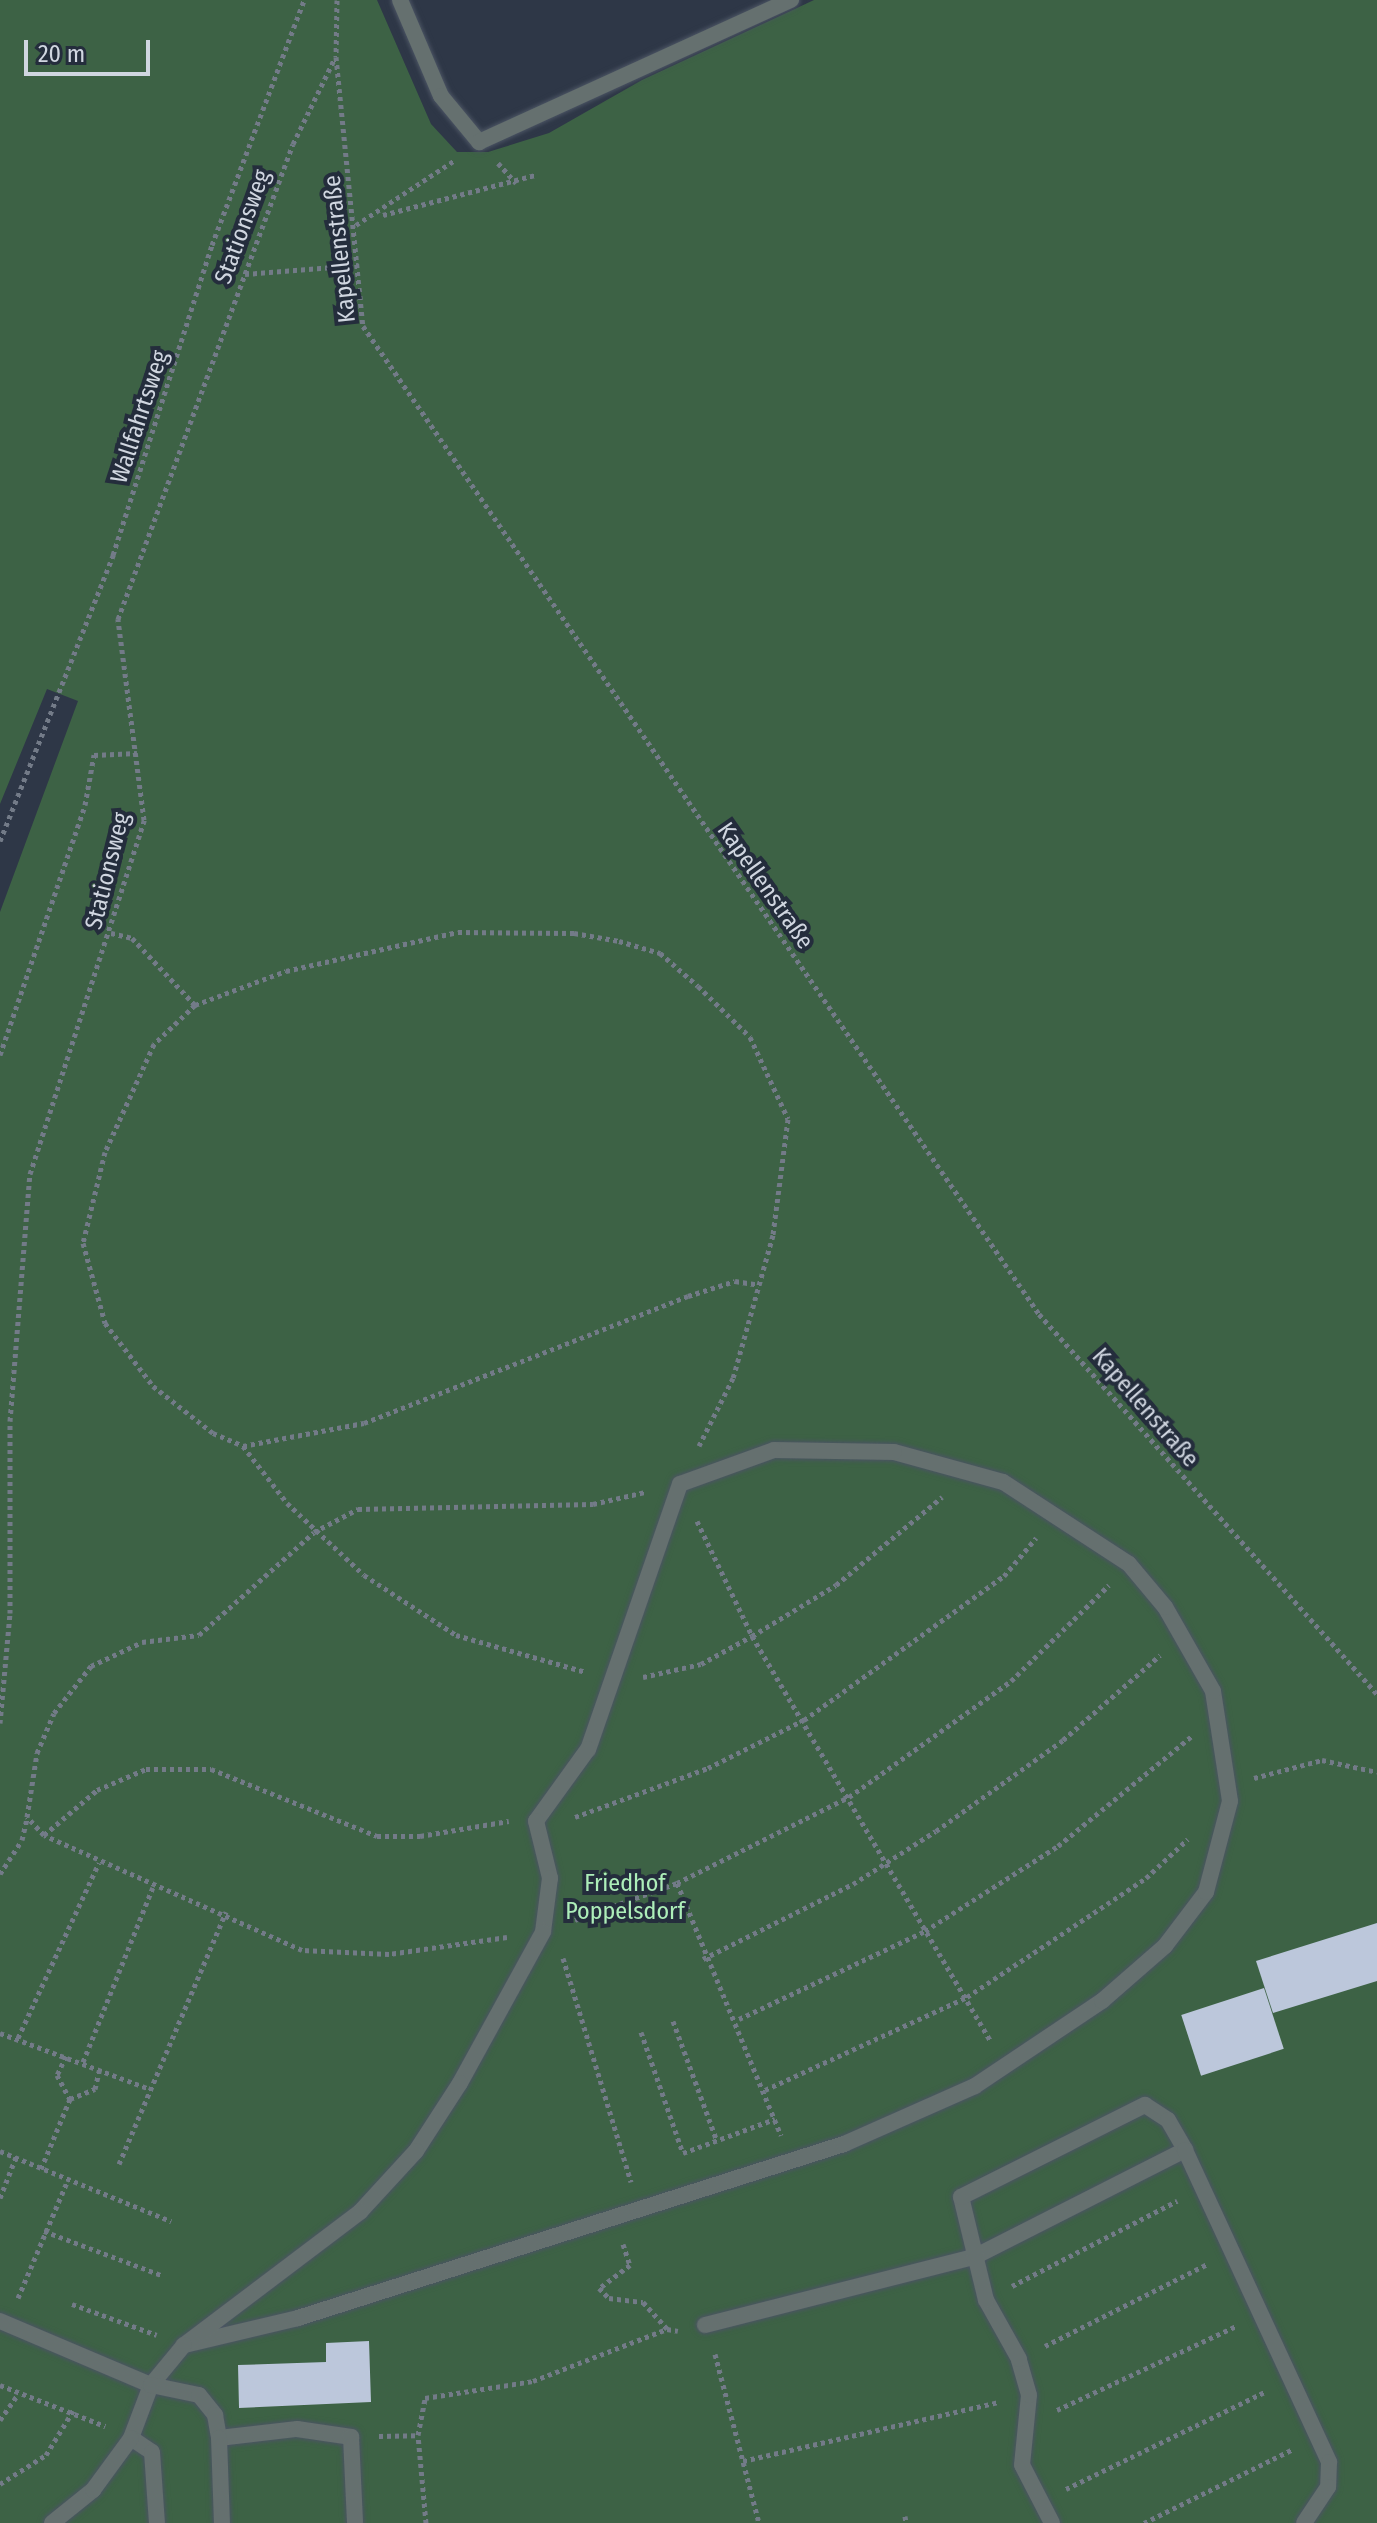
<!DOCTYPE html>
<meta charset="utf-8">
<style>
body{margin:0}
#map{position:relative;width:1377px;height:2523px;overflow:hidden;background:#2e3747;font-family:"Fira Sans Condensed",sans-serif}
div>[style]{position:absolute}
.green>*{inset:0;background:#3d6245}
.building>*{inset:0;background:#bcc7db;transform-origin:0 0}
.path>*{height:5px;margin-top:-2.5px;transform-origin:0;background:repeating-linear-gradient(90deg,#737b88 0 4px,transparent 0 8px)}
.roads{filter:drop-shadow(0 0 2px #4b5463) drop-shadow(0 0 2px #4b5463)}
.service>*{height:16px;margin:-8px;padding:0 8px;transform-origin:8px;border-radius:8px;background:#65706f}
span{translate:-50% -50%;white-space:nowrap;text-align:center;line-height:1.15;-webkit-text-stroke:8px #242d3c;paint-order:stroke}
.street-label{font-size:24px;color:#d0d6e0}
.park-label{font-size:24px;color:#adeeb9}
.scale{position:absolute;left:24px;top:40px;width:126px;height:36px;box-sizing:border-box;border:4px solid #d0d6e0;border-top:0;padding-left:10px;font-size:24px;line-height:28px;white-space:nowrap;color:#d0d6e0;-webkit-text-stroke:6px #242d3c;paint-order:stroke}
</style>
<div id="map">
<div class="green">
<i style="clip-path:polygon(0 0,377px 0,431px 124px,457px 152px,488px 152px,549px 133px,642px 80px,814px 0,1377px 0,1377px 2523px,0 2523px,0 912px,78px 701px,47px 689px,0 804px)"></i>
</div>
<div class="building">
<i style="clip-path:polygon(1377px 1923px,1377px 1981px,1273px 2013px,1256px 1961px)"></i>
<i style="left:1264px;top:1988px;width:64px;height:87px;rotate:72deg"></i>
<i style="clip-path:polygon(369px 2341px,371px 2402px,239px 2408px,238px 2365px,326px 2362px,326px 2343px)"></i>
</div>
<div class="path">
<i style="left:337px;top:0;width:57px;rotate:91deg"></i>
<i style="left:336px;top:57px;width:270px;rotate:84.3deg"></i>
<i style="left:363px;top:326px;width:1197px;rotate:55.62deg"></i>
<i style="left:1039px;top:1314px;width:509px;rotate:48.35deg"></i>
<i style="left:498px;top:163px;width:27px;rotate:48deg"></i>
<i style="left:383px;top:215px;width:158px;rotate:-14.7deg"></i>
<i style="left:356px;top:225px;width:118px;rotate:-33.3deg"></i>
<i style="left:245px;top:274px;width:114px;rotate:-4.5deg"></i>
<i style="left:0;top:841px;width:308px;rotate:-68.4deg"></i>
<i style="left:113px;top:555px;width:325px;rotate:-72.3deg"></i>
<i style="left:212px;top:245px;width:262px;rotate:-69.4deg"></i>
<i style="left:111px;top:933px;width:22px;rotate:13deg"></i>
<i style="left:132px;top:938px;width:92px;rotate:46.8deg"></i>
<i style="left:195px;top:1005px;width:97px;rotate:-20.5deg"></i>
<i style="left:286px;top:971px;width:176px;rotate:-12.8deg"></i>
<i style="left:458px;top:932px;width:116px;rotate:0.5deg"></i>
<i style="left:574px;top:933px;width:46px;rotate:10.1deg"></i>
<i style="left:619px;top:941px;width:43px;rotate:16.3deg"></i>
<i style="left:660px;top:953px;width:50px;rotate:41deg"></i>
<i style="left:698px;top:986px;width:73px;rotate:44.4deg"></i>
<i style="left:750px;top:1037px;width:90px;rotate:65.1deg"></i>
<i style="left:788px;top:1119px;width:117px;rotate:97.4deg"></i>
<i style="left:773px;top:1235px;width:148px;rotate:105.6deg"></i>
<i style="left:733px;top:1378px;width:76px;rotate:116.6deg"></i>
<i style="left:195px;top:1005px;width:57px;rotate:136.4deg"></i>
<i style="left:154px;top:1044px;width:119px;rotate:114.4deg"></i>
<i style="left:105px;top:1152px;width:94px;rotate:103.6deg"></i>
<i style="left:83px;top:1243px;width:83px;rotate:74.6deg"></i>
<i style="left:105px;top:1323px;width:79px;rotate:52.7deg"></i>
<i style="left:153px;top:1386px;width:76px;rotate:38.1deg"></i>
<i style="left:213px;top:1433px;width:33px;rotate:23deg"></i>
<i style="left:243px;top:1446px;width:72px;rotate:52.3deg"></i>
<i style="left:287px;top:1503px;width:105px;rotate:43.1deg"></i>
<i style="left:364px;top:1575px;width:110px;rotate:33.1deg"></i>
<i style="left:456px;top:1635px;width:135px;rotate:15.9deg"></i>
<i style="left:0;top:1055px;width:264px;rotate:-71.2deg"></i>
<i style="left:85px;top:805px;width:51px;rotate:-79.8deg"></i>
<i style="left:94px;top:755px;width:43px;rotate:-2.7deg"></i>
<i style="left:243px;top:1446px;width:123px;rotate:-10.8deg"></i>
<i style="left:364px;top:1423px;width:348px;rotate:-21.4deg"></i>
<i style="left:688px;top:1296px;width:49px;rotate:-17.7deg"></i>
<i style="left:735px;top:1281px;width:24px;rotate:9deg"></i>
<i style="left:697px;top:1521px;width:127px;rotate:64.4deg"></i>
<i style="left:752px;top:1636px;width:471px;rotate:59.5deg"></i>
<i style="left:643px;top:1677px;width:59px;rotate:-12.6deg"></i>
<i style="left:701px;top:1664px;width:58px;rotate:-28.8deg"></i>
<i style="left:752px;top:1636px;width:98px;rotate:-31.3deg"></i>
<i style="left:836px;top:1585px;width:138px;rotate:-39.7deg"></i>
<i style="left:0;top:1723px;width:110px;rotate:-84.8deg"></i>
<i style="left:10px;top:1613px;width:192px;rotate:-90deg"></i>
<i style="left:10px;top:1421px;width:248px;rotate:-85.4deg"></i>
<i style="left:30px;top:1174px;width:372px;rotate:-72.1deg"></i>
<i style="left:144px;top:820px;width:203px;rotate:-97.4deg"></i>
<i style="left:118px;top:619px;width:506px;rotate:-69.78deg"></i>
<i style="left:293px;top:144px;width:96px;rotate:-64deg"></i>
<i style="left:1254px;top:1778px;width:70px;rotate:-14.8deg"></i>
<i style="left:1322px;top:1760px;width:56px;rotate:12.3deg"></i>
<i style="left:575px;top:1817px;width:142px;rotate:-20.2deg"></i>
<i style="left:708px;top:1768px;width:107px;rotate:-26.6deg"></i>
<i style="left:804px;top:1720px;width:246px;rotate:-35.8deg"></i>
<i style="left:1004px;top:1576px;width:50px;rotate:-49.9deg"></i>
<i style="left:44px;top:1835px;width:70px;rotate:-40.3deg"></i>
<i style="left:97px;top:1790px;width:53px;rotate:-23.2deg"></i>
<i style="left:146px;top:1769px;width:65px"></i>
<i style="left:211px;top:1769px;width:179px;rotate:22deg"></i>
<i style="left:377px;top:1836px;width:43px"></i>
<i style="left:420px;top:1836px;width:90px;rotate:-9.6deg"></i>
<i style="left:0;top:1874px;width:40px;rotate:-57.1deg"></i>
<i style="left:22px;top:1840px;width:23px;rotate:-77deg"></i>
<i style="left:677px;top:1883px;width:273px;rotate:67.6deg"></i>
<i style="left:575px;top:1920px;width:109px;rotate:-19.9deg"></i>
<i style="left:677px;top:1883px;width:192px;rotate:-26.6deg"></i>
<i style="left:849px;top:1797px;width:199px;rotate:-35.6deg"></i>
<i style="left:1011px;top:1681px;width:137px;rotate:-44.4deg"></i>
<i style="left:507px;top:1937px;width:119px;rotate:171.8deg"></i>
<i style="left:389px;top:1954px;width:87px;rotate:-177.4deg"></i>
<i style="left:302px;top:1950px;width:282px;rotate:-156deg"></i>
<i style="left:44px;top:1835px;width:25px;rotate:-133deg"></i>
<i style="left:27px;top:1817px;width:65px;rotate:-81.1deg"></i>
<i style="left:37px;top:1753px;width:43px;rotate:-67deg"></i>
<i style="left:54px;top:1713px;width:60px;rotate:-51.8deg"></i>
<i style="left:91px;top:1666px;width:56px;rotate:-25.2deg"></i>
<i style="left:142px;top:1642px;width:57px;rotate:-7deg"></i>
<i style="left:199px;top:1635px;width:154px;rotate:-41.8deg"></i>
<i style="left:314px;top:1532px;width:50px;rotate:-27.6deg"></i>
<i style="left:358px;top:1509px;width:235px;rotate:-1.2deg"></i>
<i style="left:593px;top:1504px;width:53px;rotate:-13deg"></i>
<i style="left:563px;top:1958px;width:234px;rotate:73.1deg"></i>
<i style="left:703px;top:1959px;width:168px;rotate:-26.6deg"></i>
<i style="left:853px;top:1884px;width:98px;rotate:-32.6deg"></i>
<i style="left:936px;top:1831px;width:156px;rotate:-35.6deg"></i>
<i style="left:1063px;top:1740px;width:129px;rotate:-41.2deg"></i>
<i style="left:739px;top:2019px;width:206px;rotate:-25.3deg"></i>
<i style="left:925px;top:1931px;width:158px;rotate:-32.6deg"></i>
<i style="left:1058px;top:1846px;width:173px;rotate:-39.4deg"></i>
<i style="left:673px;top:2021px;width:128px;rotate:69.9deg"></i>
<i style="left:641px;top:2032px;width:128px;rotate:70.9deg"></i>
<i style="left:683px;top:2153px;width:98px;rotate:-20.3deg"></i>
<i style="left:0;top:2033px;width:160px;rotate:20.5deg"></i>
<i style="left:18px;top:2038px;width:193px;rotate:-65.2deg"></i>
<i style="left:66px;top:2056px;width:21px;rotate:115deg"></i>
<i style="left:57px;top:2075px;width:27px;rotate:62deg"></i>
<i style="left:83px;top:2062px;width:188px;rotate:-68.2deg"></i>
<i style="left:765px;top:2090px;width:222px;rotate:-24.7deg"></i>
<i style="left:967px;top:1997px;width:215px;rotate:-33.6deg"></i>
<i style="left:1146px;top:1878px;width:57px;rotate:-42.9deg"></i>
<i style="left:0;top:2151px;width:185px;rotate:22.3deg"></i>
<i style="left:119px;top:2164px;width:274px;rotate:-67deg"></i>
<i style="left:41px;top:2169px;width:76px;rotate:-67.5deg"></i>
<i style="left:70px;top:2099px;width:27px;rotate:-22deg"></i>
<i style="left:95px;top:2089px;width:22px;rotate:-77deg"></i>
<i style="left:0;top:2198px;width:44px;rotate:-68.7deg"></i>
<i style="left:44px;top:2231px;width:125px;rotate:20.6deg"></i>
<i style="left:623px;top:2244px;width:22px;rotate:72deg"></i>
<i style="left:630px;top:2265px;width:39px;rotate:143deg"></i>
<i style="left:599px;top:2288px;width:14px;rotate:45deg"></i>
<i style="left:609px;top:2298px;width:34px;rotate:7deg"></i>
<i style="left:643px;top:2302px;width:36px;rotate:48deg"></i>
<i style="left:1012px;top:2286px;width:186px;rotate:-27.3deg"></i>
<i style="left:18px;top:2298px;width:126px;rotate:-67.1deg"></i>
<i style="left:72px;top:2304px;width:90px;rotate:20deg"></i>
<i style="left:1045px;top:2346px;width:182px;rotate:-26.8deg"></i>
<i style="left:715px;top:2354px;width:175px;rotate:75.4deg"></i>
<i style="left:0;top:2385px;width:113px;rotate:21.3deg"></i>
<i style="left:1057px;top:2410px;width:198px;rotate:-25.1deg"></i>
<i style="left:0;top:2420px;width:32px;rotate:-55deg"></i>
<i style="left:379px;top:2436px;width:39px;rotate:-1deg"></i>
<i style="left:743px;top:2461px;width:263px;rotate:-13deg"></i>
<i style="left:0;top:2484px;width:54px;rotate:-32.2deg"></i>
<i style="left:46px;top:2455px;width:52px;rotate:-58.5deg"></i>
<i style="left:1066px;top:2489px;width:221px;rotate:-26deg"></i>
<i style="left:905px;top:2516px;width:7px;rotate:82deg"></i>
<i style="left:426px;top:2523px;width:88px;rotate:-95.2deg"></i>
<i style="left:418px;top:2435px;width:38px;rotate:-79deg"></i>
<i style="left:425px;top:2398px;width:109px;rotate:-8.9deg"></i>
<i style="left:533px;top:2381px;width:144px;rotate:-21.2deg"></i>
<i style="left:667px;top:2329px;width:11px;rotate:10deg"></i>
<i style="left:1144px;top:2523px;width:166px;rotate:-26.4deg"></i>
</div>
<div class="roads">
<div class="service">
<i style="left:400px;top:0;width:104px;rotate:66.9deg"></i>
<i style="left:441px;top:96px;width:60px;rotate:50.4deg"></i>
<i style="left:479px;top:142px;width:343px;rotate:-24.5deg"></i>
<i style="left:0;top:2321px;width:164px;rotate:23deg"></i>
<i style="left:151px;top:2385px;width:57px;rotate:110.7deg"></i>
<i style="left:131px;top:2438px;width:25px;rotate:34deg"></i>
<i style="left:152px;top:2452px;width:71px;rotate:86deg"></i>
<i style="left:705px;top:2325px;width:277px;rotate:-14.2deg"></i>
<i style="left:974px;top:2257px;width:237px;rotate:-26.9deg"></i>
<i style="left:184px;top:2345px;width:117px;rotate:-13.3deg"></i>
<i style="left:298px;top:2318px;width:573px;rotate:-17.68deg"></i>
<i style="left:844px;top:2144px;width:143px;rotate:-23.9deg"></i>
<i style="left:975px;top:2086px;width:153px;rotate:-33.8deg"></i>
<i style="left:1102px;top:2001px;width:84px;rotate:-41.1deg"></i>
<i style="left:1165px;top:1946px;width:68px;rotate:-52.8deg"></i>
<i style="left:1206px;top:1892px;width:94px;rotate:-75.2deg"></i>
<i style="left:1230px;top:1801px;width:111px;rotate:-98.8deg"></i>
<i style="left:1213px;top:1691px;width:97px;rotate:-119.7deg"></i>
<i style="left:1165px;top:1607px;width:56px;rotate:-129.9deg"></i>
<i style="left:1129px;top:1564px;width:150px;rotate:-146.9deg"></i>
<i style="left:1003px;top:1482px;width:113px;rotate:-164.6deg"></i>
<i style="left:894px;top:1452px;width:120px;rotate:-179deg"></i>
<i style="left:774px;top:1450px;width:100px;rotate:160.1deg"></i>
<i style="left:680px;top:1484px;width:281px;rotate:109.1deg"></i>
<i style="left:588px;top:1749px;width:89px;rotate:125.8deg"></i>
<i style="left:536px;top:1821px;width:59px;rotate:76.2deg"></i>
<i style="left:550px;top:1878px;width:54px;rotate:97.4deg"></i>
<i style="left:543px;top:1932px;width:172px;rotate:118.8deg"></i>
<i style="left:460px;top:2083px;width:81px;rotate:122.9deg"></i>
<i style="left:416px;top:2151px;width:83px;rotate:132.6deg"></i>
<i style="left:360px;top:2212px;width:221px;rotate:142.9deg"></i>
<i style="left:184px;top:2345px;width:52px;rotate:129.5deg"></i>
<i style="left:151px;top:2385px;width:49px;rotate:11.8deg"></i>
<i style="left:199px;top:2395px;width:26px;rotate:51deg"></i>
<i style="left:215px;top:2415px;width:23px;rotate:80deg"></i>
<i style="left:219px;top:2438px;width:79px;rotate:-6.6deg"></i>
<i style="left:297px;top:2429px;width:55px;rotate:8.4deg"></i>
<i style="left:351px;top:2437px;width:86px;rotate:87.3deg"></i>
<i style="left:219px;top:2438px;width:85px;rotate:88deg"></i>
<i style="left:52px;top:2523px;width:53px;rotate:-38.8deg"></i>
<i style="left:93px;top:2490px;width:64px;rotate:-53.8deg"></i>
<i style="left:1052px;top:2523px;width:65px;rotate:-117.3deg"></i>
<i style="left:1022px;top:2465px;width:70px;rotate:-84.3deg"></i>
<i style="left:1029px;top:2395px;width:37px;rotate:-106deg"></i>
<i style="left:1019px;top:2359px;width:68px;rotate:-119.2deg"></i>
<i style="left:986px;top:2300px;width:106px;rotate:-103.6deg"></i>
<i style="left:961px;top:2197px;width:206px;rotate:-26.6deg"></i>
<i style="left:1145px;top:2105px;width:27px;rotate:33deg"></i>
<i style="left:1168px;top:2120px;width:34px;rotate:60deg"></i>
<i style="left:1185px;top:2150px;width:344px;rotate:65.2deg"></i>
<i style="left:1329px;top:2462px;width:25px;rotate:92deg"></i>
<i style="left:1328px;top:2487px;width:43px;rotate:123.7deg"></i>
</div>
</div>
<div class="street-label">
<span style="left:243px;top:227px;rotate:-70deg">Stationsweg</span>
<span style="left:340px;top:249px;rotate:-96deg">Kapellenstraße</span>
<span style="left:140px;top:417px;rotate:-72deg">Wallfahrtsweg</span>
<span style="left:108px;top:871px;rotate:-76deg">Stationsweg</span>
<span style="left:765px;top:886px;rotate:55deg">Kapellenstraße</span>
<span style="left:1145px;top:1408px;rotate:49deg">Kapellenstraße</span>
</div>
<div class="park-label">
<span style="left:625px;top:1898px">Friedhof<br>Poppelsdorf</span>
</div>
<div class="scale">20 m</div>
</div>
